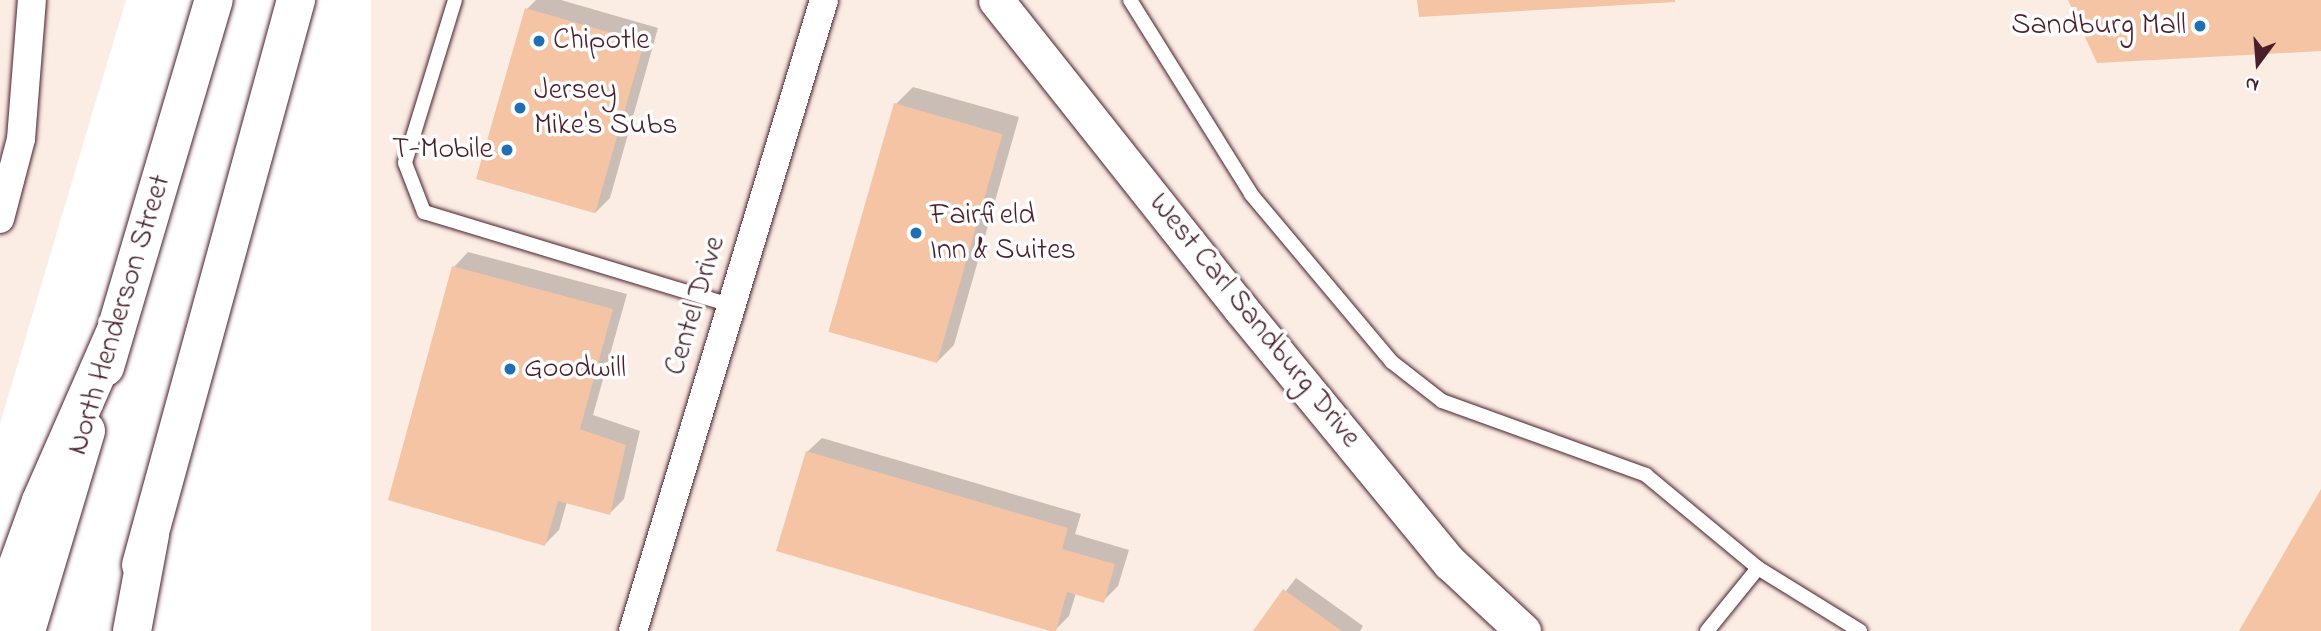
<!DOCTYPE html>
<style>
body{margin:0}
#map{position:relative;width:2321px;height:631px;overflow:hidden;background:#fff;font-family:"Indie Flower",sans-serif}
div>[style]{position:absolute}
.built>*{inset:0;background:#fcede4;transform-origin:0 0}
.shadow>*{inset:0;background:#0003}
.building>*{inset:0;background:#f4c4a4;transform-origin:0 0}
.roads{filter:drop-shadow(0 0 2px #4a1f2b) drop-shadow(0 0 2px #4a1f2b)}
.service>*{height:14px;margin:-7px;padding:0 7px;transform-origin:7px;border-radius:7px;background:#fff}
.minor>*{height:28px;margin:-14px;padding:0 14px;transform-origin:14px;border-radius:14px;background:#fff}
.tertiary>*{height:35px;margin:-17.5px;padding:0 17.5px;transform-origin:17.5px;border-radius:17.5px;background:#fff}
.primary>*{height:38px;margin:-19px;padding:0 19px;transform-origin:19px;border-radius:19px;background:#fff}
.motorway>*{height:38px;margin:-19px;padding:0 19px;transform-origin:19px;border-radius:19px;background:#fff}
.dots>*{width:19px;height:19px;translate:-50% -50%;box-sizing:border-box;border:4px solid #fff;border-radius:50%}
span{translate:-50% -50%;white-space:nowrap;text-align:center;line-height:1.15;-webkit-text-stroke:7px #fff;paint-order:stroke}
.poi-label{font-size:30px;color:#4a1f2b}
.right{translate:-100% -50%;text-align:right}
.left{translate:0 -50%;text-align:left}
.street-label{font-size:30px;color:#4a1f2b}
.north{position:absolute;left:2223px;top:28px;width:70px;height:70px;-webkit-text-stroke:5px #fff;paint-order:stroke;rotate:196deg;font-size:19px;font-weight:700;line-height:28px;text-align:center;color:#4a1f2b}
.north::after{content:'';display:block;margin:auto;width:24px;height:32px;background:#4a1f2b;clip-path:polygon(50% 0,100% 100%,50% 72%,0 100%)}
</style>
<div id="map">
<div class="built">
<i style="clip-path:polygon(0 0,126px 0,0 424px)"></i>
<i style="left:371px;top:0;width:1950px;height:651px"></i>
</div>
<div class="shadow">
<i style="clip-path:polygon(536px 0,561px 0,658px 28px,610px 198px,595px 213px,527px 9px)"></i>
<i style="clip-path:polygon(913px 87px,1019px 117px,954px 345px,937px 362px,896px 104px)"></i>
<i style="clip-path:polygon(468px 252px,627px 294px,593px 415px,640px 431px,624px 499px,610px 513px,567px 502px,559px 530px,545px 544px,454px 267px)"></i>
<i style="clip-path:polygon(822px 438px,1081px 514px,1075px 534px,1129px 550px,1118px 586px,1103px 601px,1076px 593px,1069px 616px,1055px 630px,807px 452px)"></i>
<i style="clip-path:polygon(1296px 578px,1363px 626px,1360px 631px,1255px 631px)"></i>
</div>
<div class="building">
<i style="clip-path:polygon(1417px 0,1675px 0,1675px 2px,1419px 17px)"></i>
<i style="clip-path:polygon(2068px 0,2321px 0,2321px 51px,2097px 63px)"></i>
<i style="left:525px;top:8px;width:124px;height:178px;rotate:16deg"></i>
<i style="left:894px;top:103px;width:113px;height:238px;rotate:16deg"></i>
<i style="clip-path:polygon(452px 266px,613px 309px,580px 429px,626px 445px,610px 515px,558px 501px,545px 546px,388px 500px)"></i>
<i style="clip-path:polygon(806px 451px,1068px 528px,1062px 549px,1115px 564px,1104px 603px,1067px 592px,1056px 631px,1050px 631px,776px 551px)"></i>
<i style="clip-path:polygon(2321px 489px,2321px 631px,2239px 631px)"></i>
<i style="clip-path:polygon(1283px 589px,1342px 631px,1253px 631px)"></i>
</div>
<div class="roads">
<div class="service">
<i style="left:455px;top:0;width:170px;rotate:107.1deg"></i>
<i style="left:405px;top:163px;width:53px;rotate:68.8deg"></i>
<i style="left:424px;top:212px;width:321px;rotate:16.9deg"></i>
<i style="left:1130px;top:0;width:229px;rotate:58deg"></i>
<i style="left:1251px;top:194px;width:219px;rotate:50deg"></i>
<i style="left:1392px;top:362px;width:63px;rotate:38deg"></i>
<i style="left:1442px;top:401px;width:217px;rotate:19.9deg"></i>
<i style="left:1646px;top:475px;width:146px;rotate:39.7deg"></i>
<i style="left:1758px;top:568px;width:120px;rotate:31.7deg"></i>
<i style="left:1707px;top:631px;width:81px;rotate:-51deg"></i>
</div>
<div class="minor">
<i style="left:0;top:219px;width:83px;rotate:-75.3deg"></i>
<i style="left:21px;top:139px;width:139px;rotate:-85.5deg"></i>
<i style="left:633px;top:631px;width:659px;rotate:-73.16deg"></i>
</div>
<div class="tertiary">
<i style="left:996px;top:0;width:394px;rotate:51.6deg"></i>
<i style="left:1241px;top:309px;width:329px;rotate:50.6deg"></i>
<i style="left:1450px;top:563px;width:100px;rotate:43deg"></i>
</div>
<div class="primary">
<i style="left:105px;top:367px;width:383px;rotate:-73.5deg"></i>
<i style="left:141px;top:565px;width:586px;rotate:-74.66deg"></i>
<i style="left:26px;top:631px;width:209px;rotate:-73.3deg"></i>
</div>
<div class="motorway">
<i style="left:0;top:614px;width:120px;rotate:-70.1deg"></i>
<i style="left:41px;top:501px;width:181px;rotate:-66.3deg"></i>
<i style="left:132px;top:631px;width:98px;rotate:-79.4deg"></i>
</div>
</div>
<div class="dots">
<i style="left:2200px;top:26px;background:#1f6fb2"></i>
<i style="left:539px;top:41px;background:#1f6fb2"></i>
<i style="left:520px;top:108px;background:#1f6fb2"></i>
<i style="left:507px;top:150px;background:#1f6fb2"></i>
<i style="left:916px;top:233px;background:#1f6fb2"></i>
<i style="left:510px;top:369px;background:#1f6fb2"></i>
</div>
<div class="poi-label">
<span class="right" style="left:2186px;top:26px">Sandburg Mall</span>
<span class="left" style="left:553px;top:41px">Chipotle</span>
<span class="left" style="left:534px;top:108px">Jersey<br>Mike's Subs</span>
<span class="right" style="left:493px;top:150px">T-Mobile</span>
<span class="left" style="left:930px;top:233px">Fairfield<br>Inn &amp; Suites</span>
<span class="left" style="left:524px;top:369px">Goodwill</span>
</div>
<div class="street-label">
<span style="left:696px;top:306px;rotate:-73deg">Centel Drive</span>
<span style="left:120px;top:315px;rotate:-73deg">North Henderson Street</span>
<span style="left:1254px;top:321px;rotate:51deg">West Carl Sandburg Drive</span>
</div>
<div class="north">N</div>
</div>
